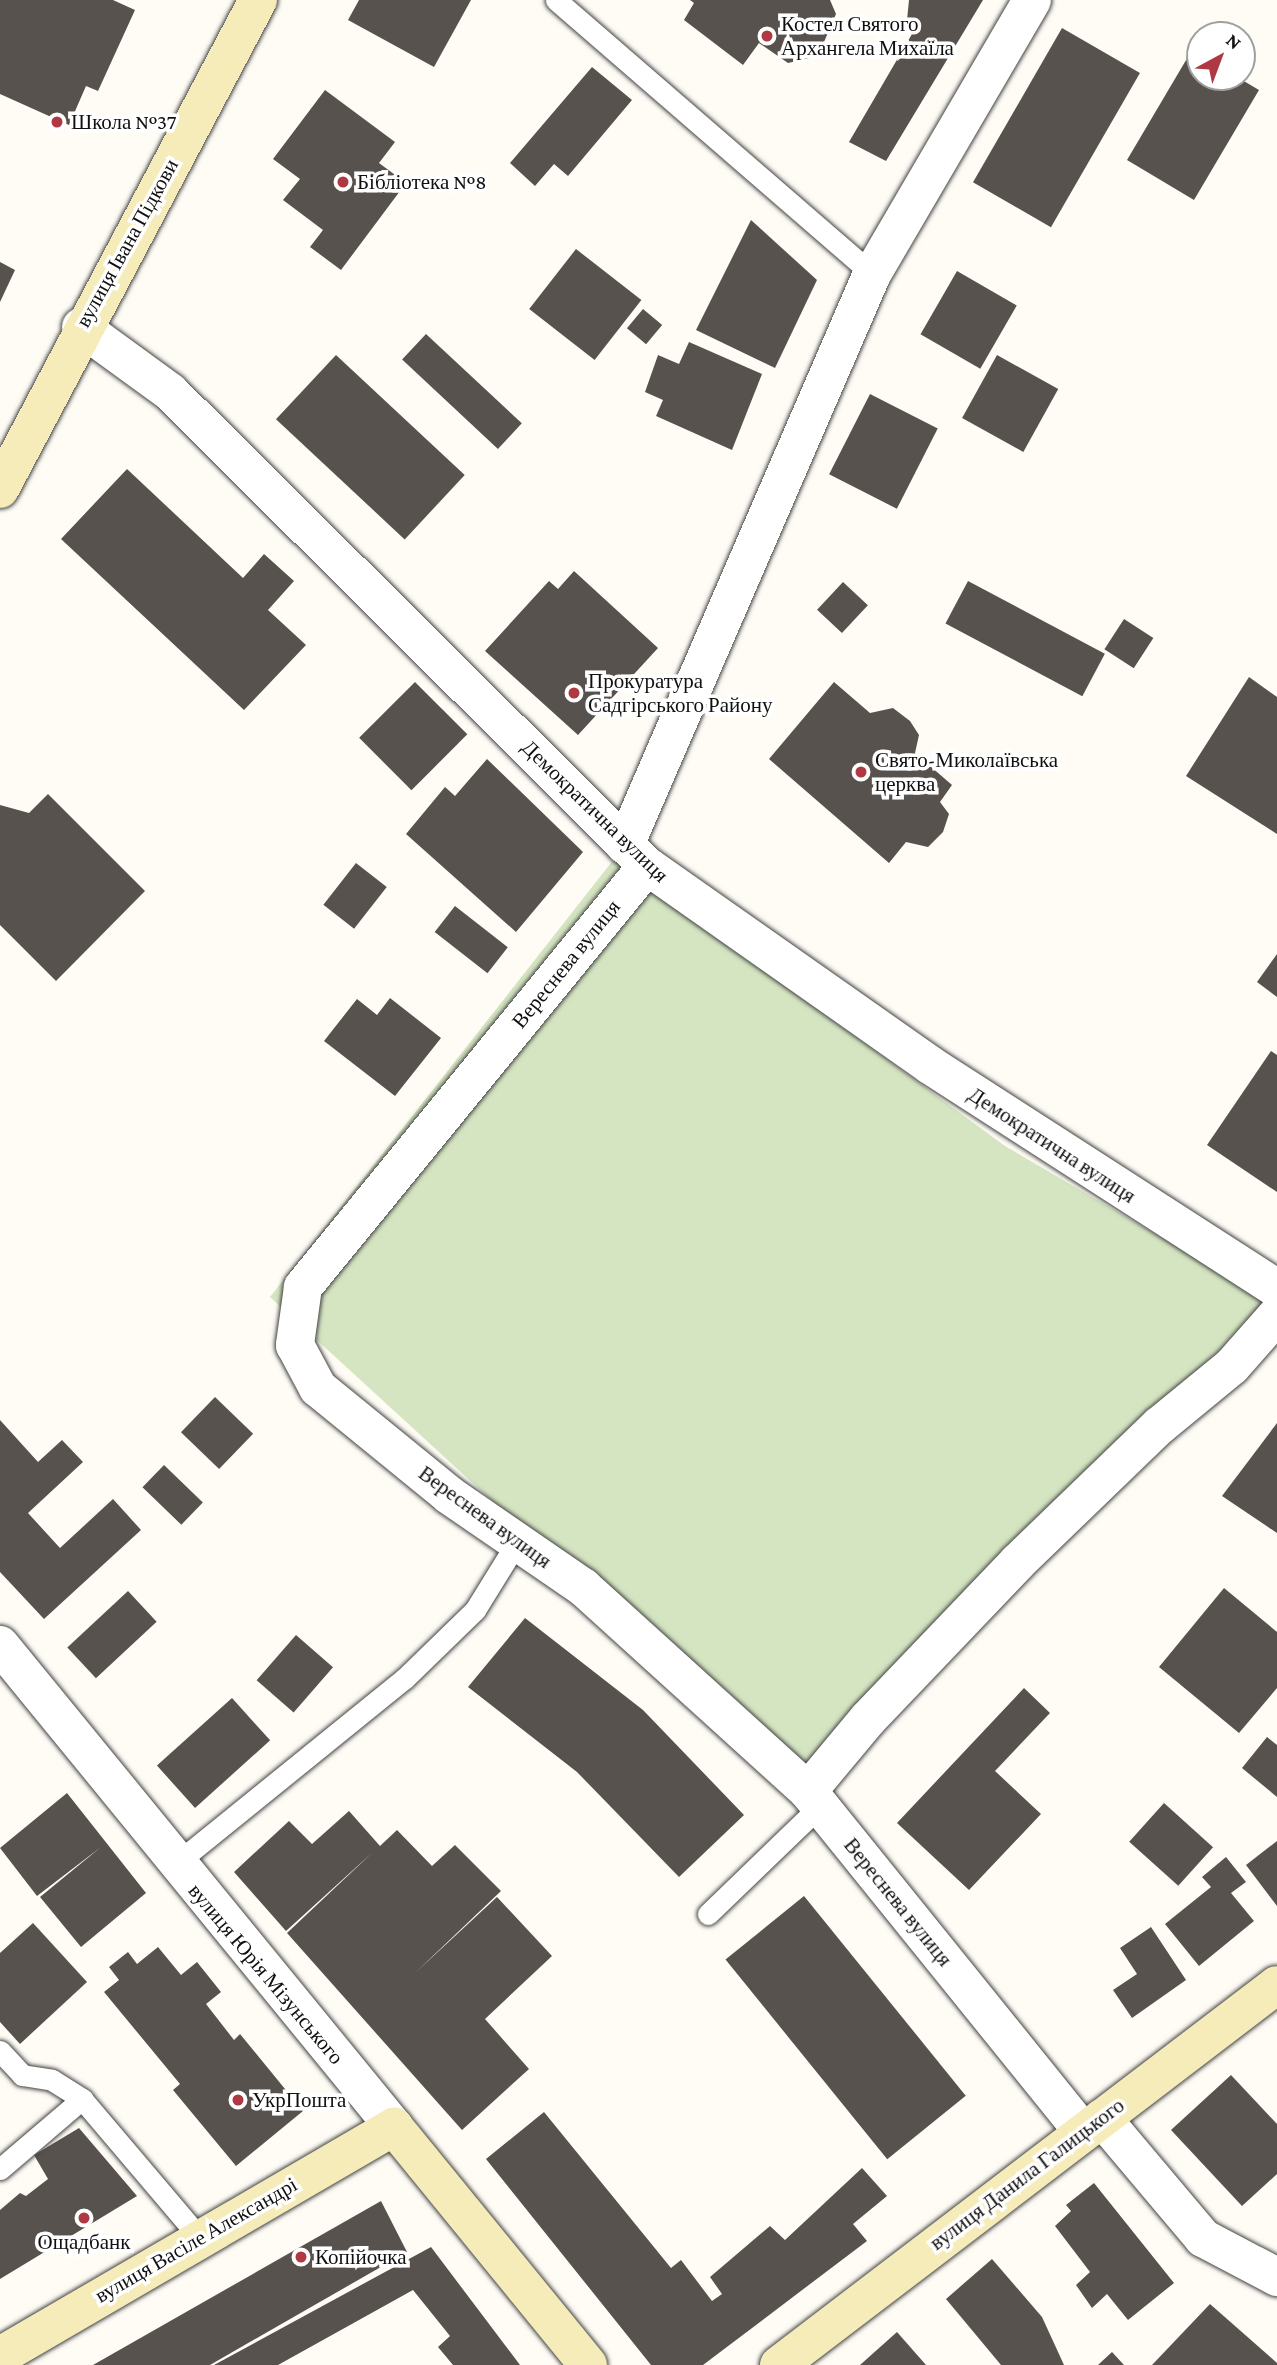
<!DOCTYPE html>
<meta charset="utf-8">
<style>
body{margin:0}
#map{position:relative;width:1277px;height:2365px;overflow:hidden;background:#fefcf5;font-family:"Crimson Pro",serif}
div>[style]{position:absolute}
.green>*{inset:0;background:#d5e5c2}
.building>*{inset:0;background:#58524e;transform-origin:0 0}
.roads{filter:drop-shadow(0 0 2px #434343) drop-shadow(0 0 2px #434343)}
.lane>*{height:21px;margin:-10.5px;padding:0 10.5px;transform-origin:10.5px;border-radius:10.5px;background:#fff}
.street>*{height:38px;margin:-19px;padding:0 19px;transform-origin:19px;border-radius:19px;background:#fff}
.secondary>*{height:38px;margin:-19px;padding:0 19px;transform-origin:19px;border-radius:19px;background:#f5ecb9}
.dots>*{width:19px;height:19px;translate:-50% -50%;box-sizing:border-box;border:4px solid #fff;border-radius:50%}
span{translate:-50% -50%;white-space:nowrap;text-align:center;line-height:1.15;-webkit-text-stroke:7px #fff;paint-order:stroke}
.poi-label{font-size:21px;color:#101010}
.left{translate:0 -50%;text-align:left}
.street-label{font-size:21px;color:#101010}
.north{position:absolute;left:1186px;top:21px;width:70px;height:70px;box-sizing:border-box;background:#fff;border:2px solid #9f9f9f;border-radius:50%;rotate:41deg;font-size:19px;font-weight:700;line-height:28px;text-align:center;color:#101010}
.north::after{content:'';display:block;margin:auto;width:24px;height:32px;background:#af3943;clip-path:polygon(50% 0,100% 100%,50% 72%,0 100%)}
</style>
<div id="map">
<div class="green">
<i style="clip-path:polygon(614px 859px,1005px 1146px,1277px 1305px,808px 1791px,270px 1297px)"></i>
</div>
<div class="building">
<i style="clip-path:polygon(0 0,113px 0,135px 10px,98px 91px,86px 86px,69px 125px,0 94px)"></i>
<i style="clip-path:polygon(359px 0,471px 0,434px 67px,348px 20px)"></i>
<i style="clip-path:polygon(690px 0,830px 0,836px 14px,818px 56px,788px 63px,759px 43px,743px 65px,684px 20px,694px 3px)"></i>
<i style="clip-path:polygon(909px 0,983px 0,886px 161px,849px 142px,912px 34px,906px 30px)"></i>
<i style="left:1062px;top:28px;width:90px;height:178px;rotate:30deg"></i>
<i style="clip-path:polygon(1192px 50px,1200px 55px,1200px 77px,1237px 77px,1259px 90px,1194px 200px,1127px 160px)"></i>
<i style="clip-path:polygon(592px 67px,632px 100px,568px 176px,554px 164px,535px 186px,510px 163px)"></i>
<i style="clip-path:polygon(325px 90px,395px 142px,379px 163px,406px 183px,341px 270px,310px 247px,323px 230px,283px 200px,300px 179px,273px 159px)"></i>
<i style="clip-path:polygon(751px 220px,817px 280px,775px 368px,696px 330px)"></i>
<i style="left:576px;top:249px;width:83px;height:76px;rotate:38deg"></i>
<i style="clip-path:polygon(0 262px,15px 270px,0 302px)"></i>
<i style="left:957px;top:271px;width:69px;height:73px;rotate:30deg"></i>
<i style="left:643px;top:309px;width:25px;height:25px;rotate:40deg"></i>
<i style="left:426px;top:334px;width:131px;height:35px;rotate:43deg"></i>
<i style="clip-path:polygon(689px 342px,762px 374px,732px 450px,656px 416px,663px 400px,645px 392px,658px 355px,679px 364px)"></i>
<i style="left:336px;top:355px;width:176px;height:88px;rotate:43deg"></i>
<i style="left:997px;top:355px;width:70px;height:72px;rotate:29deg"></i>
<i style="left:870px;top:394px;width:76px;height:90px;rotate:27deg"></i>
<i style="clip-path:polygon(127px 469px,243px 578px,264px 554px,294px 581px,268px 610px,306px 645px,244px 710px,61px 539px)"></i>
<i style="clip-path:polygon(574px 571px,658px 648px,578px 735px,485px 651px,549px 581px,558px 589px)"></i>
<i style="left:968px;top:581px;width:155px;height:48px;rotate:28deg"></i>
<i style="left:843px;top:582px;width:34px;height:38px;rotate:43deg"></i>
<i style="left:1124px;top:619px;width:35px;height:36px;rotate:33deg"></i>
<i style="clip-path:polygon(1249px 677px,1277px 697px,1277px 834px,1186px 776px)"></i>
<i style="left:415px;top:682px;width:74px;height:79px;rotate:45deg"></i>
<i style="clip-path:polygon(834px 682px,870px 713px,893px 708px,910px 721px,919px 735px,915px 753px,952px 785px,940px 802px,949px 814px,943px 832px,928px 847px,906px 842px,889px 863px,769px 759px)"></i>
<i style="clip-path:polygon(487px 759px,583px 852px,516px 932px,406px 834px,445px 787px,455px 796px)"></i>
<i style="clip-path:polygon(48px 794px,145px 891px,56px 981px,0 925px,0 805px,29px 813px)"></i>
<i style="left:356px;top:863px;width:39px;height:53px;rotate:38deg"></i>
<i style="left:455px;top:906px;width:67px;height:33px;rotate:38deg"></i>
<i style="clip-path:polygon(1277px 954px,1277px 997px,1257px 982px)"></i>
<i style="clip-path:polygon(390px 998px,441px 1038px,395px 1096px,324px 1041px,357px 999px,377px 1015px)"></i>
<i style="clip-path:polygon(1271px 1051px,1277px 1055px,1277px 1192px,1207px 1145px)"></i>
<i style="left:215px;top:1397px;width:53px;height:49px;rotate:44deg"></i>
<i style="clip-path:polygon(0 1420px,38px 1462px,62px 1440px,83px 1462px,28px 1513px,60px 1548px,113px 1499px,141px 1530px,44px 1619px,0 1572px)"></i>
<i style="clip-path:polygon(1277px 1423px,1277px 1533px,1222px 1496px)"></i>
<i style="left:164px;top:1465px;width:54px;height:31px;rotate:44deg"></i>
<i style="clip-path:polygon(1224px 1588px,1277px 1632px,1277px 1688px,1239px 1733px,1159px 1667px)"></i>
<i style="left:128px;top:1591px;width:42px;height:83px;rotate:47deg"></i>
<i style="clip-path:polygon(525px 1618px,643px 1710px,744px 1815px,679px 1877px,577px 1772px,468px 1687px)"></i>
<i style="left:296px;top:1635px;width:49px;height:60px;rotate:41deg"></i>
<i style="clip-path:polygon(1024px 1688px,1050px 1713px,995px 1771px,1041px 1814px,969px 1890px,897px 1823px)"></i>
<i style="left:232px;top:1698px;width:57px;height:101px;rotate:48deg"></i>
<i style="clip-path:polygon(1267px 1737px,1277px 1745px,1277px 1797px,1242px 1768px)"></i>
<i style="clip-path:polygon(67px 1793px,146px 1893px,81px 1947px,40px 1897px,101px 1847px,37px 1896px,0 1848px)"></i>
<i style="left:1164px;top:1803px;width:66px;height:52px;rotate:42deg"></i>
<i style="clip-path:polygon(349px 1811px,380px 1846px,397px 1830px,432px 1866px,455px 1845px,501px 1891px,414px 1974px,497px 1897px,552px 1956px,485px 2019px,529px 2069px,462px 2130px,287px 1933px,373px 1852px,286px 1931px,234px 1872px,289px 1821px,312px 1844px)"></i>
<i style="clip-path:polygon(1277px 1841px,1277px 1906px,1246px 1865px)"></i>
<i style="clip-path:polygon(1226px 1857px,1246px 1882px,1231px 1893px,1254px 1921px,1199px 1966px,1165px 1924px,1211px 1887px,1202px 1877px)"></i>
<i style="left:804px;top:1896px;width:257px;height:101px;rotate:51deg"></i>
<i style="clip-path:polygon(33px 1923px,87px 1982px,20px 2044px,0 2022px,0 1953px)"></i>
<i style="clip-path:polygon(1151px 1927px,1186px 1980px,1132px 2018px,1113px 1990px,1137px 1974px,1120px 1948px)"></i>
<i style="clip-path:polygon(158px 1947px,181px 1975px,197px 1962px,221px 1992px,206px 2004px,234px 2040px,240px 2034px,303px 2111px,236px 2166px,173px 2090px,180px 2084px,104px 1992px,119px 1980px,109px 1967px,128px 1952px,137px 1964px)"></i>
<i style="clip-path:polygon(1231px 2075px,1277px 2124px,1277px 2174px,1242px 2206px,1171px 2130px)"></i>
<i style="clip-path:polygon(544px 2112px,671px 2268px,681px 2260px,712px 2301px,722px 2294px,710px 2277px,770px 2226px,785px 2240px,862px 2168px,887px 2196px,853px 2224px,867px 2241px,703px 2365px,651px 2365px,486px 2159px)"></i>
<i style="clip-path:polygon(79px 2128px,137px 2196px,0 2279px,0 2210px,20px 2193px,26px 2196px,48px 2179px,34px 2155px)"></i>
<i style="clip-path:polygon(1094px 2183px,1174px 2283px,1128px 2320px,1107px 2294px,1092px 2308px,1076px 2285px,1090px 2272px,1055px 2226px,1071px 2211px,1066px 2205px)"></i>
<i style="clip-path:polygon(381px 2201px,407px 2252px,210px 2365px,93px 2365px)"></i>
<i style="clip-path:polygon(431px 2247px,520px 2365px,453px 2365px,438px 2347px,450px 2336px,413px 2290px,278px 2365px,214px 2365px)"></i>
<i style="clip-path:polygon(992px 2259px,1042px 2317px,1064px 2365px,1001px 2365px,946px 2299px)"></i>
<i style="clip-path:polygon(1210px 2304px,1277px 2363px,1277px 2365px,1152px 2365px)"></i>
<i style="clip-path:polygon(897px 2332px,926px 2365px,860px 2365px)"></i>
<i style="clip-path:polygon(1112px 2352px,1124px 2365px,1098px 2365px)"></i>
</div>
<div class="roads">
<div class="lane">
<i style="left:556px;top:0;width:418px;rotate:40.9deg"></i>
<i style="left:174px;top:1865px;width:296px;rotate:-39deg"></i>
<i style="left:404px;top:1679px;width:99px;rotate:-44.2deg"></i>
<i style="left:475px;top:1610px;width:80px;rotate:-58.3deg"></i>
<i style="left:708px;top:1914px;width:156px;rotate:-44deg"></i>
<i style="left:0;top:2051px;width:33px;rotate:47deg"></i>
<i style="left:22px;top:2075px;width:30px;rotate:9deg"></i>
<i style="left:52px;top:2080px;width:36px;rotate:32deg"></i>
<i style="left:82px;top:2099px;width:181px;rotate:49.7deg"></i>
<i style="left:0;top:2169px;width:108px;rotate:-40.5deg"></i>
</div>
<div class="street">
<i style="left:81px;top:327px;width:110px;rotate:36.1deg"></i>
<i style="left:170px;top:392px;width:672px;rotate:44.82deg"></i>
<i style="left:647px;top:866px;width:346px;rotate:35.1deg"></i>
<i style="left:930px;top:1065px;width:413px;rotate:32.8deg"></i>
<i style="left:625px;top:845px;width:622px;rotate:-66.61deg"></i>
<i style="left:872px;top:274px;width:317px;rotate:-59.7deg"></i>
<i style="left:647px;top:866px;width:544px;rotate:129.25deg"></i>
<i style="left:303px;top:1287px;width:59px;rotate:97.9deg"></i>
<i style="left:295px;top:1345px;width:49px;rotate:61.9deg"></i>
<i style="left:318px;top:1388px;width:169px;rotate:39.2deg"></i>
<i style="left:449px;top:1495px;width:163px;rotate:34.5deg"></i>
<i style="left:583px;top:1587px;width:304px;rotate:42.2deg"></i>
<i style="left:808px;top:1791px;width:438px;rotate:51.1deg"></i>
<i style="left:0;top:1645px;width:623px;rotate:50.74deg"></i>
<i style="left:808px;top:1791px;width:94px;rotate:-50.2deg"></i>
<i style="left:868px;top:1719px;width:217px;rotate:-46.3deg"></i>
<i style="left:1018px;top:1562px;width:196px;rotate:-44deg"></i>
<i style="left:1159px;top:1426px;width:94px;rotate:-39.4deg"></i>
<i style="left:1232px;top:1366px;width:68px;rotate:-48.6deg"></i>
<i style="left:1102px;top:2118px;width:157px;rotate:49.9deg"></i>
<i style="left:1203px;top:2238px;width:84px;rotate:27.8deg"></i>
</div>
<div class="secondary">
<i style="left:0;top:489px;width:553px;rotate:-62.18deg"></i>
<i style="left:0;top:2356px;width:456px;rotate:-30.2deg"></i>
<i style="left:394px;top:2127px;width:307px;rotate:50.8deg"></i>
<i style="left:779px;top:2365px;width:626px;rotate:-37.35deg"></i>
</div>
</div>
<div class="dots">
<i style="left:767px;top:36px;background:#af3943"></i>
<i style="left:57px;top:122px;background:#af3943"></i>
<i style="left:343px;top:182px;background:#af3943"></i>
<i style="left:574px;top:693px;background:#af3943"></i>
<i style="left:861px;top:772px;background:#af3943"></i>
<i style="left:238px;top:2100px;background:#af3943"></i>
<i style="left:84px;top:2218px;background:#af3943"></i>
<i style="left:301px;top:2257px;background:#af3943"></i>
</div>
<div class="poi-label">
<span class="left" style="left:781px;top:36px">Костел Святого<br>Архангела Михаїла</span>
<span class="left" style="left:71px;top:122px">Школа №37</span>
<span class="left" style="left:357px;top:182px">Бібліотека №8</span>
<span class="left" style="left:588px;top:693px">Прокуратура<br>Садгірського Району</span>
<span class="left" style="left:875px;top:772px">Свято-Миколаївська<br>церква</span>
<span class="left" style="left:252px;top:2100px">УкрПошта</span>
<span style="left:84px;top:2242px">Ощадбанк</span>
<span class="left" style="left:315px;top:2257px">Копійочка</span>
</div>
<div class="street-label">
<span style="left:127px;top:243px;rotate:-61deg">вулиця Івана Підкови</span>
<span style="left:595px;top:811px;rotate:44deg">Демократична вулиця</span>
<span style="left:566px;top:964px;rotate:-51deg">Вереснева вулиця</span>
<span style="left:1052px;top:1145px;rotate:33deg">Демократична вулиця</span>
<span style="left:485px;top:1517px;rotate:36deg">Вереснева вулиця</span>
<span style="left:898px;top:1902px;rotate:51deg">Вереснева вулиця</span>
<span style="left:266px;top:1974px;rotate:50deg">вулиця Юрія Мізунського</span>
<span style="left:1027px;top:2174px;rotate:-37deg">вулиця Данила Галицького</span>
<span style="left:196px;top:2240px;rotate:-30deg">вулиця Васіле Александрі</span>
</div>
<div class="north">N</div>
</div>
